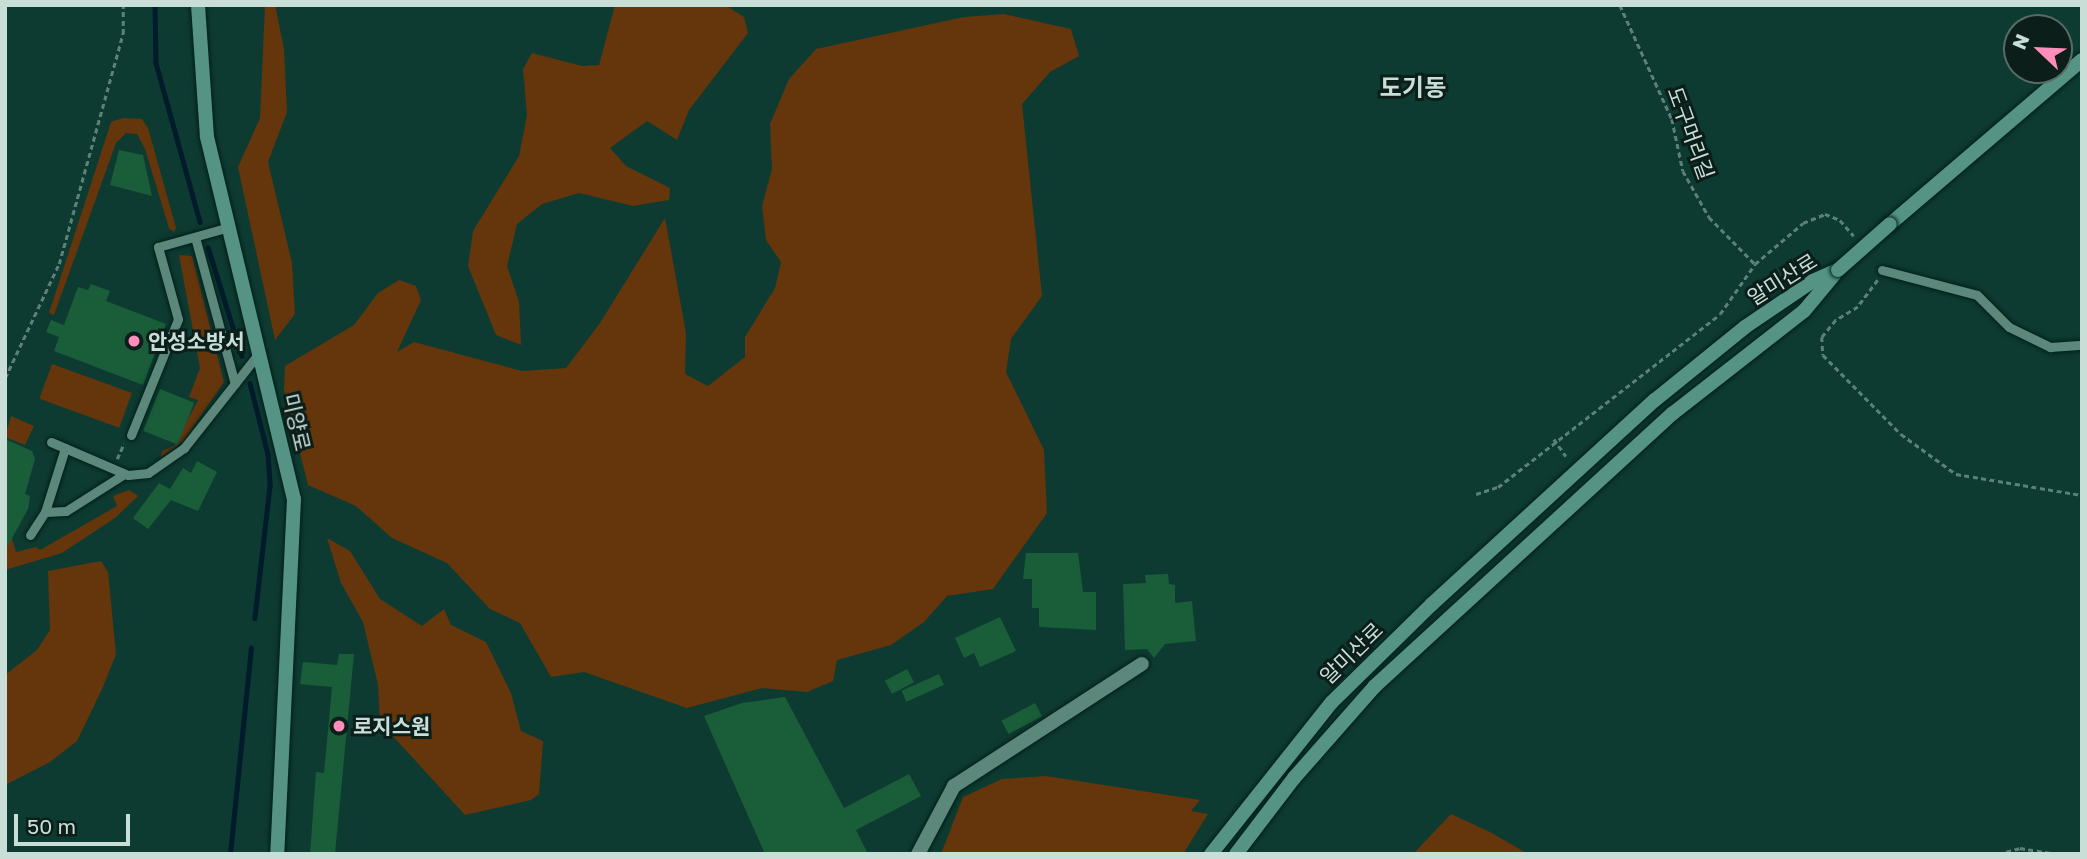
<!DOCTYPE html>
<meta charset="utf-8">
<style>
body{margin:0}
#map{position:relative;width:2087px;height:859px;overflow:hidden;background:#0e3b31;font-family:"Golos Text","Noto Sans KR",sans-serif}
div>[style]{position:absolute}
.green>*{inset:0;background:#65350b;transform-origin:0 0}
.stream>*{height:4.5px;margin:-2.25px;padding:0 2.25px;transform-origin:2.25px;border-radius:2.25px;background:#001c2a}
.building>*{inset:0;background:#1a5d39;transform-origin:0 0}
.path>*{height:2.5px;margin-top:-1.25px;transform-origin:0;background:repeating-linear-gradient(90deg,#5d8178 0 5px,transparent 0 8.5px)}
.roads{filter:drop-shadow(0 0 2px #00201a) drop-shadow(0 0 2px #00201a)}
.service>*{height:9px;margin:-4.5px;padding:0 4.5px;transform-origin:4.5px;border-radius:4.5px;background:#5c887c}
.minor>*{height:14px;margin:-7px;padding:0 7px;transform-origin:7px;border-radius:7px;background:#5c887c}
.secondary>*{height:14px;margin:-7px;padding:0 7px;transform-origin:7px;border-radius:7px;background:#559484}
.bridges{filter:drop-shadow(0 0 2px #00201a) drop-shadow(0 0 2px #00201a)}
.secondary-bridge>*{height:14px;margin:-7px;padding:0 7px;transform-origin:7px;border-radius:7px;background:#559484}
.dots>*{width:19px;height:19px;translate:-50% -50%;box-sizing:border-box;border:4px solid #0c1e1a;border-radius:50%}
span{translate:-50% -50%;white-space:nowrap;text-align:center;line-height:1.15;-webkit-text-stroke:6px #0c1e1a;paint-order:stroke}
.street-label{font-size:21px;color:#c8ded7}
.poi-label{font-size:21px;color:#c8ded7;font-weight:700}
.left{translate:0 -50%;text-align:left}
.quarter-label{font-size:24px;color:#c8ded7;font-weight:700}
.frame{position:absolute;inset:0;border:7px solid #c8ded7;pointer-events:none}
.north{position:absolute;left:2003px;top:14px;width:70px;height:70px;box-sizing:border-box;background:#0c1e1a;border:2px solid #576b66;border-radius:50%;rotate:293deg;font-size:19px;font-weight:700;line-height:28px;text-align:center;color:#c8ded7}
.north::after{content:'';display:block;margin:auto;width:24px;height:32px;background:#ff8ebb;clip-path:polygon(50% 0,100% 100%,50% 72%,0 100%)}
.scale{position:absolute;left:14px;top:814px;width:116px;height:32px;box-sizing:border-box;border:4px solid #c8ded7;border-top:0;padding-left:9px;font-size:21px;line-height:24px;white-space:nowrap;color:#c8ded7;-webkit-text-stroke:5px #0c1e1a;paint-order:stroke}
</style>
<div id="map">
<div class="green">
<i style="clip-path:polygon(265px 5px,275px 5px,284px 49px,287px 112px,268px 162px,292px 263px,295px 314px,275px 340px,238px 167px,260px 118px)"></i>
<i style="clip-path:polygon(615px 5px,725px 5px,744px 17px,748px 33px,689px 110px,677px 140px,647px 121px,610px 148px,626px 166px,670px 188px,669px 200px,633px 206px,579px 193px,542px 204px,517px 224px,507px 266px,519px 302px,521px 345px,496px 335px,468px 266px,473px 231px,519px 156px,527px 115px,523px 69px,532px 53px,582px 66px,599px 65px)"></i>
<i style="clip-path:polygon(1004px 14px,1071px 29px,1079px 56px,1050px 72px,1022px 104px,1042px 296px,1011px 339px,1006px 372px,1044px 450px,1047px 513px,993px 589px,947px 596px,924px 622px,891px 645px,837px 660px,833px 681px,807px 692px,762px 688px,687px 708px,584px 672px,551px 677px,520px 623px,490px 609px,447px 563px,392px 538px,356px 506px,308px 485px,284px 389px,285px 366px,354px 325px,378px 293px,399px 280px,416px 286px,421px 300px,397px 352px,414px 342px,522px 371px,566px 368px,600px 323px,665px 218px,686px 333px,685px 374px,708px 386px,745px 357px,745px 337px,775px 288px,781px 262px,766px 240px,762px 206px,772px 169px,770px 124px,789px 79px,816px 49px,964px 17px)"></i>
<i style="clip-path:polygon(123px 118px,142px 119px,148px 128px,176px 228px,174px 232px,169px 228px,145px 149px,137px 134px,126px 133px,116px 143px,54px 315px,49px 313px,111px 122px)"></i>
<i style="clip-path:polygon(179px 255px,192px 256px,224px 382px,183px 441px,160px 458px,162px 451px,174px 446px,198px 400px,189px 397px,200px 368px)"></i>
<i style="left:52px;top:364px;width:85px;height:37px;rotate:20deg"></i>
<i style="clip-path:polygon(11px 416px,34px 426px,25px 445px,5px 437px)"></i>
<i style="clip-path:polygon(129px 490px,138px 496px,115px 518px,62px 553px,5px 570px,5px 543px,11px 535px,16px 552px,36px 547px,40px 550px,117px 506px,113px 496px)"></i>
<i style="clip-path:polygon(327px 538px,350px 551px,380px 599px,422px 626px,444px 609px,451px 625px,486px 642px,511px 693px,521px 731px,543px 741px,539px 794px,531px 800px,465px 815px,380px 722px,378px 685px,363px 622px,341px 583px)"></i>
<i style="clip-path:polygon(101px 561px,108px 572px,116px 654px,103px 687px,77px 741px,50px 762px,5px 785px,5px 675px,37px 650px,50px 630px,48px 571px)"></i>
<i style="clip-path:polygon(1046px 776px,1200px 800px,1191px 811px,1208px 814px,1183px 854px,941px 854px,963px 797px,1002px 779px)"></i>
<i style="clip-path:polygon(1451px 814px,1490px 832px,1528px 854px,1413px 854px)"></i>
</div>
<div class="stream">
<i style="left:155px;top:5px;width:58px;rotate:89deg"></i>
<i style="left:156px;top:63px;width:165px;rotate:74.5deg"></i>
<i style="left:208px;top:247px;width:114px;rotate:72.7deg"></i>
<i style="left:250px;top:383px;width:73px;rotate:75.8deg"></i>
<i style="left:268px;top:454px;width:32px;rotate:86deg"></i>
<i style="left:270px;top:486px;width:133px;rotate:96.5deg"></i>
<i style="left:230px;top:854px;width:207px;rotate:-84.2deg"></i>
</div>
<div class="building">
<i style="clip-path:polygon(119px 150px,143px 155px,152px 196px,110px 185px)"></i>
<i style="clip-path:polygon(91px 284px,110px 291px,106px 301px,166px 324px,143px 385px,54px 351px,59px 337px,46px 332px,51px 320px,64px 325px,78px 287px,88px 290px)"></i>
<i style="left:160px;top:389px;width:37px;height:45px;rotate:22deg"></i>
<i style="clip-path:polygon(5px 439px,32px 451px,35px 459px,25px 494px,30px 496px,28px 509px,5px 551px)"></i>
<i style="clip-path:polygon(197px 461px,217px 472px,198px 511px,171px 500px,148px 529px,133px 518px,159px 483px,170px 489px,183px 468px,191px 473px)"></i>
<i style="clip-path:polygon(1026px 553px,1078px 553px,1083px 592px,1096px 592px,1096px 630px,1039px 627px,1039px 608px,1032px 608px,1032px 579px,1023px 579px)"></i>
<i style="clip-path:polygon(1168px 574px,1169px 584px,1175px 585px,1175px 603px,1192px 601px,1196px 641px,1165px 644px,1154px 658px,1147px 649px,1125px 650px,1123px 584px,1146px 583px,1145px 575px)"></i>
<i style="clip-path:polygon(1000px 617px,1016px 651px,980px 667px,974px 653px,964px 658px,955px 638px)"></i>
<i style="clip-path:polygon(339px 654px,354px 654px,335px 854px,310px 854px,316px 772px,324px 773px,332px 687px,300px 684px,303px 662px,337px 665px)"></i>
<i style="left:907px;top:669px;width:15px;height:25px;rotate:62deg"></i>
<i style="left:939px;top:674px;width:12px;height:41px;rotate:66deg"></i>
<i style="clip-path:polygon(785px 697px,844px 808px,909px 774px,921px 796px,856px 830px,868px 854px,765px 854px,704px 716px,742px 703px)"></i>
<i style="left:1035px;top:703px;width:15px;height:38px;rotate:62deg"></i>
</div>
<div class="path">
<i style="left:1620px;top:5px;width:125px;rotate:65.5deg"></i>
<i style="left:1672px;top:119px;width:53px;rotate:78.1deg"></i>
<i style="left:1683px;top:171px;width:53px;rotate:60.5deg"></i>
<i style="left:1709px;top:217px;width:66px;rotate:45.6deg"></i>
<i style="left:1755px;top:264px;width:63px;rotate:-40.5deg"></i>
<i style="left:1803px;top:223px;width:24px;rotate:-22deg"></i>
<i style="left:1825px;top:214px;width:16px;rotate:22deg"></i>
<i style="left:1840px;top:220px;width:21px;rotate:49deg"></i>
<i style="left:1878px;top:280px;width:34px;rotate:127deg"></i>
<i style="left:1858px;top:307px;width:26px;rotate:149deg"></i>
<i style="left:1836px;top:320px;width:22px;rotate:129deg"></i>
<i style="left:1822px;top:337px;width:18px;rotate:87deg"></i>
<i style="left:1823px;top:355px;width:111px;rotate:45.4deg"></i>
<i style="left:1901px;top:434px;width:68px;rotate:36deg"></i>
<i style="left:1956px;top:474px;width:128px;rotate:9.5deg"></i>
<i style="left:5px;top:378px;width:126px;rotate:-64.7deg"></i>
<i style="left:59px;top:264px;width:239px;rotate:-74.5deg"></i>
<i style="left:123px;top:34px;width:29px;rotate:-90deg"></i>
<i style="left:1554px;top:439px;width:21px;rotate:55deg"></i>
<i style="left:117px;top:459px;width:17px;rotate:-66deg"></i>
<i style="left:1476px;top:494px;width:23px;rotate:-18deg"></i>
<i style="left:1498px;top:487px;width:281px;rotate:-37.9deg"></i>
<i style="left:1720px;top:314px;width:61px;rotate:-55deg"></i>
<i style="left:1998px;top:854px;width:23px;rotate:-15deg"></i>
<i style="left:2020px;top:848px;width:36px;rotate:9deg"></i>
</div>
<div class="roads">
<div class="service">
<i style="left:195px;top:237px;width:152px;rotate:74.8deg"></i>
<i style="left:1882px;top:270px;width:98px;rotate:14.7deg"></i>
<i style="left:1977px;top:295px;width:45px;rotate:45deg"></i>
<i style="left:2009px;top:327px;width:46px;rotate:26deg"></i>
<i style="left:2050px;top:347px;width:32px;rotate:-4deg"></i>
<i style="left:131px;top:435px;width:125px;rotate:-67.9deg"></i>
<i style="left:178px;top:319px;width:75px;rotate:-105.5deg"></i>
<i style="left:158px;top:247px;width:74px;rotate:-15.7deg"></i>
<i style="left:51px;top:442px;width:84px;rotate:23.2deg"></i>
<i style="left:128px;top:475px;width:20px;rotate:-6deg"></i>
<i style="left:148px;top:473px;width:44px;rotate:-34.8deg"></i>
<i style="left:184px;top:448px;width:121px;rotate:-51.7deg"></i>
<i style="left:45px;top:512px;width:21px;rotate:-3deg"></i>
<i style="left:66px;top:511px;width:69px;rotate:-32.5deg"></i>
<i style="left:30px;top:535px;width:27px;rotate:-57deg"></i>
<i style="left:45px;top:512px;width:67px;rotate:-72.6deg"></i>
</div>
<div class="minor">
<i style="left:918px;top:854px;width:77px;rotate:-62.1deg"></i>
<i style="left:954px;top:786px;width:224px;rotate:-33deg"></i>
</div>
<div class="secondary">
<i style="left:198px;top:5px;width:132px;rotate:86.1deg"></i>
<i style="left:207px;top:137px;width:372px;rotate:76.5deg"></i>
<i style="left:294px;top:499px;width:355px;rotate:92.7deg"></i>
<i style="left:1890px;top:224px;width:253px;rotate:-40.5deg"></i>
<i style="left:1211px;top:854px;width:194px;rotate:-51.5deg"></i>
<i style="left:1332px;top:702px;width:140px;rotate:-44.4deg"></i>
<i style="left:1432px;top:604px;width:302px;rotate:-42.5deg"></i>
<i style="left:1655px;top:400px;width:116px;rotate:-39deg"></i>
<i style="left:1745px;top:327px;width:82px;rotate:-34.1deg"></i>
<i style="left:1813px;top:281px;width:27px;rotate:-24deg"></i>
<i style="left:1236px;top:854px;width:96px;rotate:-52.7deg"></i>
<i style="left:1294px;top:778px;width:123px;rotate:-48.6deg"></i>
<i style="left:1375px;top:686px;width:403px;rotate:-42.5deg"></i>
<i style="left:1672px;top:414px;width:167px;rotate:-38deg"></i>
<i style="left:1804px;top:311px;width:47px;rotate:-50.2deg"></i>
</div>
</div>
<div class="bridges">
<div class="secondary-bridge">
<i style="left:1838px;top:270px;width:69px;rotate:-41.5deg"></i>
</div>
</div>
<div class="dots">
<i style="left:134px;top:341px;background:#ff8ebb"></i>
<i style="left:339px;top:726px;background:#ff8ebb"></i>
</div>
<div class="street-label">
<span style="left:1691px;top:133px;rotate:70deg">도구머리길</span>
<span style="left:1782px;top:279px;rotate:-32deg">알미산로</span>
<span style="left:297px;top:422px;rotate:77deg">미양로</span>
<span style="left:1351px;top:653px;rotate:-44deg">알미산로</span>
</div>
<div class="poi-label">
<span class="left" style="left:148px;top:341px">안성소방서</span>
<span class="left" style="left:353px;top:726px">로지스원</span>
</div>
<div class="quarter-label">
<span style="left:1413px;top:87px">도기동</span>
</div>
<div class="frame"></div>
<div class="north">N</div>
<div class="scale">50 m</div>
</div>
